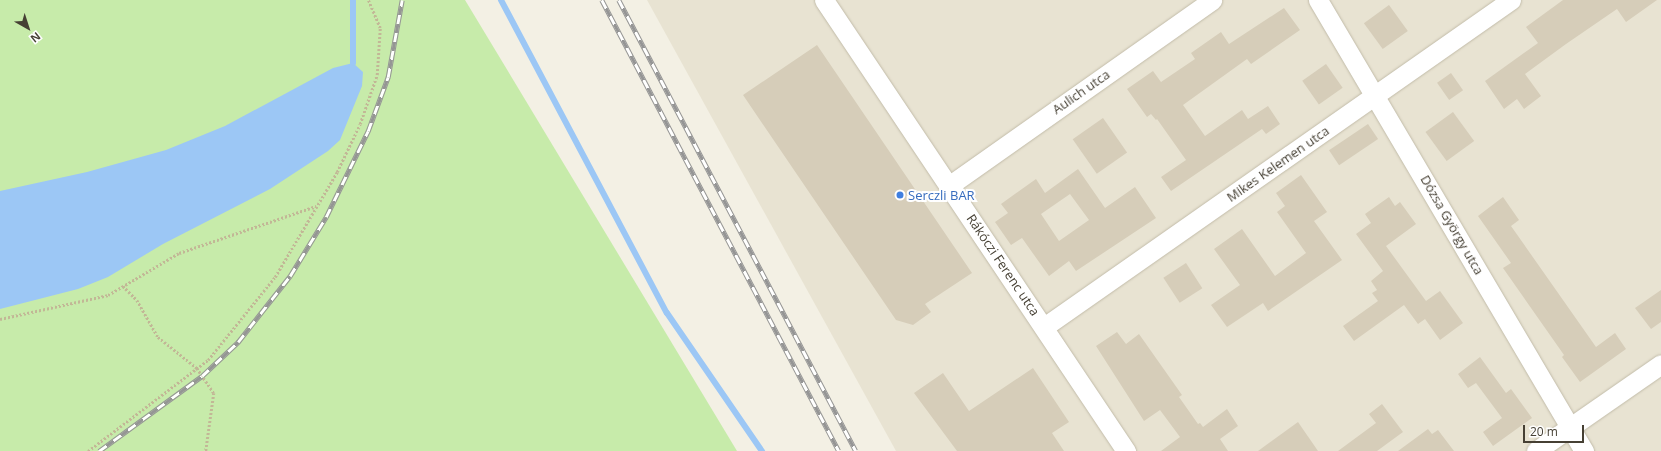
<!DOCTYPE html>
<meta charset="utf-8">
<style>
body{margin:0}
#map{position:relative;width:1661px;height:451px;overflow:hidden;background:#f3f0e4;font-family:"Open Sans",sans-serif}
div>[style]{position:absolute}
.residential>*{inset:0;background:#e8e3d2}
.green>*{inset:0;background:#c7ebaa}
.water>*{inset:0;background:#9cc7f5}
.stream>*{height:6px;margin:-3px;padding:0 3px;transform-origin:3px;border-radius:3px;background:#9cc7f5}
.building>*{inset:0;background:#d6cdb9;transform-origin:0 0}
.path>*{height:2.5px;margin-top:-1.25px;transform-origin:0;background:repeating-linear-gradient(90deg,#c2b796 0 2px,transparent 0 4px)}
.roads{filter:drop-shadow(0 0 1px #c2bca9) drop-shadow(0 0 1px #c2bca9)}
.street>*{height:19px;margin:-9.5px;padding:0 9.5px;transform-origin:9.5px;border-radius:9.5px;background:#fff}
.rail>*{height:4.5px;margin-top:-2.25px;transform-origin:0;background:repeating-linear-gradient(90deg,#fff 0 9px,#959595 0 18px);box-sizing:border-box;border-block:1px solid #959595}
.dots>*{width:11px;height:11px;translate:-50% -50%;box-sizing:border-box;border:2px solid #fff;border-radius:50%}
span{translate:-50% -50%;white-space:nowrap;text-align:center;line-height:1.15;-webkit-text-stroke:4px #fff;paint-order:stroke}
.street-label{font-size:13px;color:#464034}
.shop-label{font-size:13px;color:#366cbe}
.left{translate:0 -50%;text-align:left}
.north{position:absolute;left:8px;top:8px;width:40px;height:40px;-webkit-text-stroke:3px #fff;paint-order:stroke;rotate:141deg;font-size:11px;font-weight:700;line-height:16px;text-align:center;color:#464034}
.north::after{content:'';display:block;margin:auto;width:14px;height:18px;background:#464034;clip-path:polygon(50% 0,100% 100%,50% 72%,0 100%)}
.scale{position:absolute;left:1523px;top:425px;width:61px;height:18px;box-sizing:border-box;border:2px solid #464034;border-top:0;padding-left:5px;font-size:12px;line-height:14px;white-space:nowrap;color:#464034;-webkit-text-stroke:3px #fff;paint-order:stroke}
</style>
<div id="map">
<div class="residential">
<i style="clip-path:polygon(647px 0,1661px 0,1661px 451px,896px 451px)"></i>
</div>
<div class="green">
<i style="clip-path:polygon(0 0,465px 0,737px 451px,0 451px)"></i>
</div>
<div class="water">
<i style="clip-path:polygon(353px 63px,363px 72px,362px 86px,340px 140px,328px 151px,270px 189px,163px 244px,108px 277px,78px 289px,0 309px,0 191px,87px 172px,166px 150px,225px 126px,333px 68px)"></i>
</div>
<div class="stream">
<i style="left:501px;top:0;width:354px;rotate:62.1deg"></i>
<i style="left:667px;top:313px;width:168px;rotate:55.5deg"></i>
<i style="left:353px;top:63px;width:63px;rotate:-90deg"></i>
</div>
<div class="building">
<i style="clip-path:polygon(1563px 0,1657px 0,1626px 22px,1617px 9px,1566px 44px,1525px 74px,1541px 96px,1524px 109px,1517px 99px,1504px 109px,1485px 81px,1538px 43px,1526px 27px)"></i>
<i style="left:1389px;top:5px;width:32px;height:31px;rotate:54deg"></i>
<i style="clip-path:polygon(1284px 8px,1300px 30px,1251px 64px,1247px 59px,1183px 105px,1205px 136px,1242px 110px,1248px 119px,1268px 106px,1280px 124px,1266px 134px,1262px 129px,1171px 191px,1161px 177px,1186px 160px,1157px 119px,1156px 120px,1151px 114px,1147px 117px,1127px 89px,1153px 71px,1161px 82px,1195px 59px,1191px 53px,1221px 32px,1229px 44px)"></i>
<i style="clip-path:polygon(817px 45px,972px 273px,925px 304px,931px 312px,913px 325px,896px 320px,743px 95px)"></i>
<i style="left:1326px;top:64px;width:29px;height:29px;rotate:55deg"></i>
<i style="left:1451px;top:73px;width:21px;height:17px;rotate:55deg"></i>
<i style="left:1453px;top:112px;width:36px;height:34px;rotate:54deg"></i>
<i style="left:1103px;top:118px;width:42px;height:37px;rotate:55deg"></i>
<i style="left:1368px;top:124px;width:18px;height:47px;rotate:56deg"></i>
<i style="clip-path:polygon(evenodd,1078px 169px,1105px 208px,1135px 187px,1156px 218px,1076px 271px,1069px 261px,1049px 276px,1022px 238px,1011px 245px,995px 222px,1008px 213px,1001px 204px,1036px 179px,1045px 193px,1078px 169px,1070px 194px,1089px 220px,1059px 241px,1041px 214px,1070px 194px)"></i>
<i style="clip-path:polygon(1301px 175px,1327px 212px,1314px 221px,1342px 260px,1268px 311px,1263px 303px,1227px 327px,1211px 305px,1240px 285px,1214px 249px,1242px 229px,1275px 276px,1306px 253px,1277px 212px,1285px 206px,1276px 193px)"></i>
<i style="clip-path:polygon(1389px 197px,1395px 206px,1400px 202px,1416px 224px,1386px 246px,1426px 301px,1440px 291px,1463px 323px,1440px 340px,1425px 319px,1418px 324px,1404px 305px,1354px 341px,1343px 326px,1378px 301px,1372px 293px,1377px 290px,1371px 281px,1383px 271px,1356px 234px,1371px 223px,1365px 214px)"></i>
<i style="clip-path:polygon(1503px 197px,1519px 220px,1511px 226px,1596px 347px,1615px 333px,1626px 349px,1580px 382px,1562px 357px,1564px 355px,1503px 268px,1511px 263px,1478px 216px)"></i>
<i style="left:1186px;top:263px;width:30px;height:27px;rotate:57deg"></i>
<i style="clip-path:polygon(1661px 290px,1661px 322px,1651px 329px,1635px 308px)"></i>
<i style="clip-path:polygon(1117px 332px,1126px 344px,1139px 334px,1182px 395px,1179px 397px,1198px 424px,1200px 423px,1203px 427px,1227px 409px,1238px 426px,1220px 439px,1228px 451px,1161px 451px,1180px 437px,1160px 410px,1144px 421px,1096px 346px)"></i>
<i style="clip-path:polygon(1480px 357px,1506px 393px,1511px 389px,1532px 418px,1493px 446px,1483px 432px,1502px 418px,1476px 383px,1468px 388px,1458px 374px)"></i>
<i style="clip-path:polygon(1033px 368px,1069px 422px,1052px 433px,1064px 451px,957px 451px,914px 393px,943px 373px,969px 411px)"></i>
<i style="clip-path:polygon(1382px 404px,1403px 432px,1377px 451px,1338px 451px,1376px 423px,1369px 414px)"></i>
<i style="clip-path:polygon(1298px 422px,1318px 451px,1258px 451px)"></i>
<i style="clip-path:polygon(1428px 429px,1432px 434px,1438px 430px,1454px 451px,1398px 451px)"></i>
</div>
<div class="path">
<i style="left:123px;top:286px;width:20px;rotate:45deg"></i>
<i style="left:137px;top:300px;width:43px;rotate:60.4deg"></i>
<i style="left:158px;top:337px;width:50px;rotate:38.5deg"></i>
<i style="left:197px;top:368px;width:30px;rotate:56deg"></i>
<i style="left:214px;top:393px;width:59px;rotate:97.9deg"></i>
<i style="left:0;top:319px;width:111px;rotate:-12.5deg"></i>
<i style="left:108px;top:295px;width:82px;rotate:-30.6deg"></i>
<i style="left:179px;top:253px;width:145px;rotate:-18.9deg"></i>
<i style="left:88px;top:451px;width:151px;rotate:-37.2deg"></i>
<i style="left:208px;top:360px;width:107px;rotate:-51.1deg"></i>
<i style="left:275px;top:277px;width:122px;rotate:-59.4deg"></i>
<i style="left:337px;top:172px;width:53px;rotate:-64.4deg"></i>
<i style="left:360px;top:124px;width:52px;rotate:-70.9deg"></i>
<i style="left:377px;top:75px;width:47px;rotate:-86.3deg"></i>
<i style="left:380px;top:28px;width:30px;rotate:-113deg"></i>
</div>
<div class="roads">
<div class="street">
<i style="left:824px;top:0;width:543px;rotate:56.19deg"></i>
<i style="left:1318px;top:0;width:524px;rotate:59.47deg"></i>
<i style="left:950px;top:185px;width:321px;rotate:-35.2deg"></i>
<i style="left:1044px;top:327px;width:570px;rotate:-35deg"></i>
<i style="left:1536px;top:451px;width:152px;rotate:-34.8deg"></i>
</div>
</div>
<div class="rail">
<i style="left:602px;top:0;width:509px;rotate:62.28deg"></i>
<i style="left:619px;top:0;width:509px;rotate:62.28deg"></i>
<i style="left:99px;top:451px;width:127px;rotate:-36.1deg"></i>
<i style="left:202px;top:376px;width:50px;rotate:-43.4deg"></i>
<i style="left:238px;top:342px;width:84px;rotate:-51.8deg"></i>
<i style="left:290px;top:276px;width:69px;rotate:-58.6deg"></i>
<i style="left:326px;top:217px;width:96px;rotate:-64deg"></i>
<i style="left:368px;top:131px;width:58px;rotate:-69.7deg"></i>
<i style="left:388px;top:77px;width:78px;rotate:-79.7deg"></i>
</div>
<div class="dots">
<i style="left:900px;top:195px;background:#3f7fe0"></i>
</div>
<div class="street-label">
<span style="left:1081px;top:92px;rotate:-35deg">Aulich utca</span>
<span style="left:1278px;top:164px;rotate:-35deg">Mikes Kelemen utca</span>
<span style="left:1452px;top:225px;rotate:60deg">Dózsa György utca</span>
<span style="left:1003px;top:265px;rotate:56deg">Rákóczi Ferenc utca</span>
</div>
<div class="shop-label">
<span class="left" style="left:908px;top:195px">Serczli BAR</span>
</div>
<div class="north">N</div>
<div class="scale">20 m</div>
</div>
